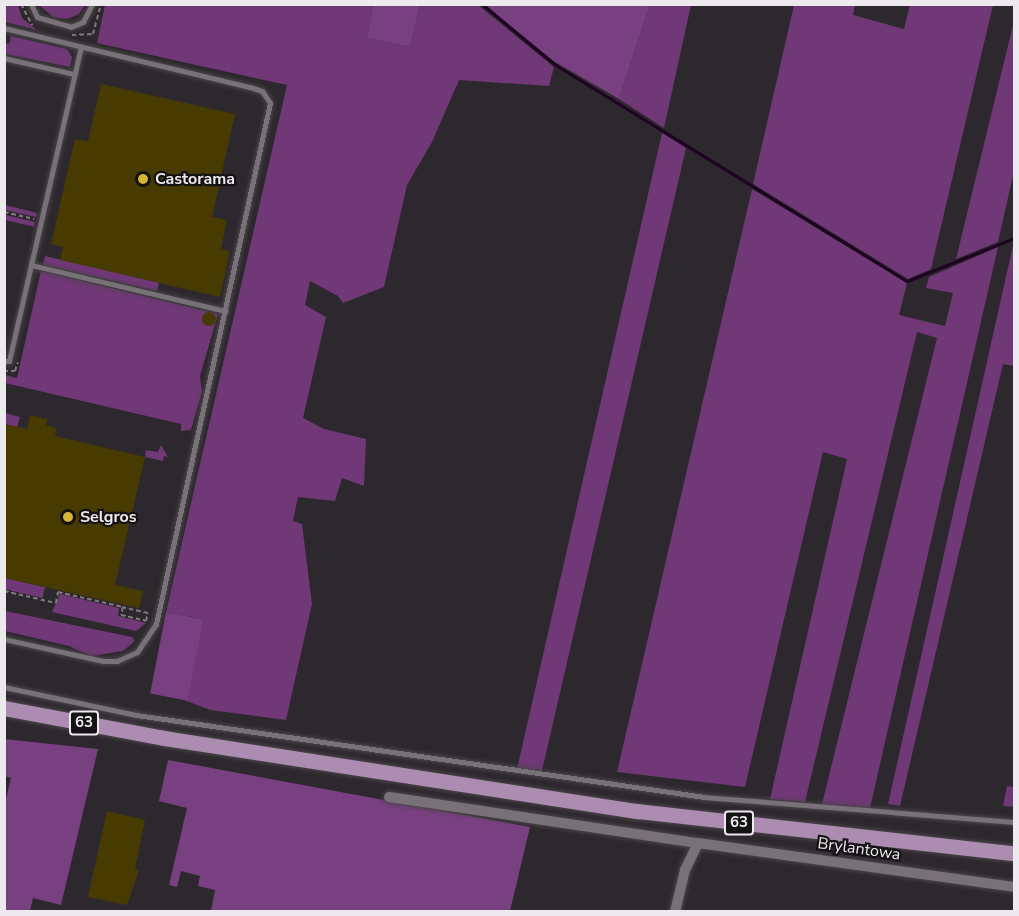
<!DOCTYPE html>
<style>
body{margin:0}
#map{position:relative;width:1019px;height:916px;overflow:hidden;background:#2d282d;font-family:"Nunito Sans",sans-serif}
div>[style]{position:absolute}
.green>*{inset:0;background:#703877;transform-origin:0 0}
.forest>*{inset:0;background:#794081;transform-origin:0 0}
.stream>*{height:3px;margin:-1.5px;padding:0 1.5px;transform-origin:1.5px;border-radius:1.5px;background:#1e0322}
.building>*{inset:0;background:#483b02}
.round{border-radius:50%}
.path>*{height:2px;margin-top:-1px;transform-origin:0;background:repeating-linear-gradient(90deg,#7d797d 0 4.5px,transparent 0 7.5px)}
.roads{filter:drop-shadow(0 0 2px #494549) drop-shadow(0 0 2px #494549)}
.service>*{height:5px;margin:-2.5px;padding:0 2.5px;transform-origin:2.5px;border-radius:2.5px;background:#787278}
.minor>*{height:10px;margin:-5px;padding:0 5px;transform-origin:5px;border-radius:5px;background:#787278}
.primary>*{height:15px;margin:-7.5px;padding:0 7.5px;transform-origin:7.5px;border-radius:7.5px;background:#ac8cb0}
.dots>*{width:16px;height:16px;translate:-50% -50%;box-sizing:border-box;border:3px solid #141214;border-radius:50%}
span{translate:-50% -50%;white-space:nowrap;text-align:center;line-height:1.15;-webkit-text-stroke:4.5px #141214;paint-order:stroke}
.shield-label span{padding:2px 4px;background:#141214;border:2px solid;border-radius:4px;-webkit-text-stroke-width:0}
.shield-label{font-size:15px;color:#edeaed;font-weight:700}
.poi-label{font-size:16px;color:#edeaed;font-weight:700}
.left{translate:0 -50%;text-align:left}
.street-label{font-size:16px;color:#edeaed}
.frame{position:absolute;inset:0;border:6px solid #edeaed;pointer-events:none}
</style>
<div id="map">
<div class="green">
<i style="clip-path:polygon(307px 4px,373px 5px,367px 38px,410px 47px,420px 5px,478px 5px,554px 67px,549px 86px,459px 80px,432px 142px,407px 185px,384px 287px,343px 303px,338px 296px,310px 281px,305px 305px,326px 317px,303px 418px,324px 429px,366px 439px,364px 486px,342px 478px,335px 501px,298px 497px,293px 521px,302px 524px,312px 604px,286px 720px,210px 710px,184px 700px,203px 619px,166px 612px,287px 85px,97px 43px,105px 5px)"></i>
<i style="clip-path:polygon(4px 5px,18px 5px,22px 18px,37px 30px,5px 22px)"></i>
<i style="clip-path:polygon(39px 5px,85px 5px,79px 14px,67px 19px,53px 17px)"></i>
<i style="clip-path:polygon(650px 5px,691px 5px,664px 128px,619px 99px)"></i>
<i style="clip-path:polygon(794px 5px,855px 5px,853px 15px,904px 29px,910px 5px,993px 5px,931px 269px,908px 279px,753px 184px)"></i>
<i style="clip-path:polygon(1014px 21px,1014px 171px,998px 242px,956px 259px)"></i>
<i style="clip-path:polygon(11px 36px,67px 49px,72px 57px,70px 67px,5px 54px,5px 43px,9px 44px)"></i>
<i style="clip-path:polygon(662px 133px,686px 148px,544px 762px,541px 773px,517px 769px)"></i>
<i style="clip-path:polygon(752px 189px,907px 283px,899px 315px,945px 326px,953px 293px,926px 288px,929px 277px,998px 247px,870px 808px,822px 804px,937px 338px,917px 332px,805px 802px,770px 799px,847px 459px,823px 452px,745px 787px,617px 772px)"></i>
<i style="clip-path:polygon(5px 205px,37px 213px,36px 217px,5px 210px)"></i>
<i style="left:5px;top:215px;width:31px;height:5px;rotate:13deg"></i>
<i style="clip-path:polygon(1014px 241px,1014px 366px,1003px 364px,900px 806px,888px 804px)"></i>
<i style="left:45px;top:256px;width:117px;height:9px;rotate:13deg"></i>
<i style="clip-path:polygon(evenodd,41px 271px,218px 314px,200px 376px,202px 392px,191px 430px,181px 431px,181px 424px,5px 383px,5px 375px,17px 378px,41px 271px,208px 312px,215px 317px,211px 325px,202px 319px,208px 312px)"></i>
<i style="clip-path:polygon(5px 413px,20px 417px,17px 427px,5px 424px)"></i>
<i style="clip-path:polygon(161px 445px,168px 457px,164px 456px,163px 461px,145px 457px,146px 450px,158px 452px)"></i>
<i style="left:5px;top:578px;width:41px;height:11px;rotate:13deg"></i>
<i style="clip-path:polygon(60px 594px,119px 608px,118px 616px,146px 623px,136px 631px,52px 612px)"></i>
<i style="clip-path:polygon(5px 611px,132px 637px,135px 641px,123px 651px,91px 656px,69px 646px,5px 631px)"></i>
<i style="clip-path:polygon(1007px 786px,1014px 787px,1014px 807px,1003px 806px)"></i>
</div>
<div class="forest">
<i style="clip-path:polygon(373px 5px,420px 5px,410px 47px,367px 38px)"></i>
<i style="clip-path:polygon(484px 5px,650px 5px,619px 99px,555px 62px)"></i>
<i style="left:166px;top:612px;width:38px;height:83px;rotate:11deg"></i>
<i style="clip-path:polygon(4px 739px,98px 749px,61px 905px,33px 898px,30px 911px,5px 911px,4px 808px,11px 778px,5px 776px)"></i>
<i style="clip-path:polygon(168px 760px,530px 827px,510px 911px,211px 911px,215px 890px,198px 886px,200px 876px,181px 871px,177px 887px,169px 885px,187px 808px,159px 801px)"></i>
</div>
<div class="stream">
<i style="left:482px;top:4px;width:94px;rotate:39.8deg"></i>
<i style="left:554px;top:64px;width:414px;rotate:31.6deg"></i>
<i style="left:907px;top:281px;width:115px;rotate:-21.9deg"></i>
</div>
<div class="building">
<i style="clip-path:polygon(101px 84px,235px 114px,212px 217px,227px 220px,221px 249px,230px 251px,220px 297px,60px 260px,63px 247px,51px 244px,75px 139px,88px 141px)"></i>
<i class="round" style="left:202px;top:312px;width:14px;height:14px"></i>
<i style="clip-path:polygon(30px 415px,47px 419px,46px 425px,56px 428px,55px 436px,145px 457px,115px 585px,143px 591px,139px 608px,4px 578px,4px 424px,27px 429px)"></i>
<i style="clip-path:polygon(107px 811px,145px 820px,135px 869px,139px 870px,127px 905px,88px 897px)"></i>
</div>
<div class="path">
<i style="left:21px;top:4px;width:24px;rotate:62deg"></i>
<i style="left:72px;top:35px;width:21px;rotate:-3deg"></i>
<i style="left:93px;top:34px;width:31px;rotate:-75deg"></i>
<i style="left:4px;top:212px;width:31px;rotate:13deg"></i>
<i style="left:4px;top:371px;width:11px"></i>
<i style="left:15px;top:371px;width:9px;rotate:-72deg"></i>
<i style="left:4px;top:591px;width:53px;rotate:13deg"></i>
<i style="left:56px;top:603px;width:11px;rotate:-80deg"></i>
<i style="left:58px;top:592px;width:67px;rotate:13deg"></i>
<i style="left:123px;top:607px;width:8px;rotate:104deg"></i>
<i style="left:121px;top:615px;width:26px;rotate:13deg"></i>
<i style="left:146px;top:621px;width:8px;rotate:-76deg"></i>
<i style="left:148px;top:613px;width:26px;rotate:-167deg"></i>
</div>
<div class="roads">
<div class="service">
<i style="left:31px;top:4px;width:14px;rotate:65deg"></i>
<i style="left:37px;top:17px;width:35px;rotate:16deg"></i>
<i style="left:71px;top:27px;width:13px;rotate:-23deg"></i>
<i style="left:83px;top:22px;width:20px;rotate:-63deg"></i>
<i style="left:4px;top:28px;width:253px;rotate:13.5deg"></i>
<i style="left:250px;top:87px;width:13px;rotate:18deg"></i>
<i style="left:262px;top:91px;width:14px;rotate:56deg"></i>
<i style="left:270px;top:103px;width:533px;rotate:102.34deg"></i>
<i style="left:156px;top:624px;width:34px;rotate:124deg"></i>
<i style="left:137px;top:652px;width:22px;rotate:156deg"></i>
<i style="left:117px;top:661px;width:14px;rotate:180deg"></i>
<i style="left:103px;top:661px;width:101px;rotate:-167.5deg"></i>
<i style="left:4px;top:58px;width:72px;rotate:12.9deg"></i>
<i style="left:31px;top:265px;width:200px;rotate:13.3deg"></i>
<i style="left:4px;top:361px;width:5px"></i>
<i style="left:9px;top:361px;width:322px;rotate:-77.1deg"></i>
<i style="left:4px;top:687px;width:135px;rotate:12deg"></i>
<i style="left:136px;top:715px;width:574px;rotate:8.21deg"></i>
<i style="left:704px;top:797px;width:311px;rotate:4.6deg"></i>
</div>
<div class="minor">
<i style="left:389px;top:797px;width:312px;rotate:8.5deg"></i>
<i style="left:675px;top:912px;width:43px;rotate:-76.6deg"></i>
<i style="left:685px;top:870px;width:30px;rotate:-64deg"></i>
<i style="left:698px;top:843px;width:319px;rotate:7.9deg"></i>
</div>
<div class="primary">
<i style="left:4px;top:708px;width:163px;rotate:10.6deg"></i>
<i style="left:164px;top:738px;width:479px;rotate:8.8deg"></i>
<i style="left:637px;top:811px;width:379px;rotate:6.4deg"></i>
</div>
</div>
<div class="dots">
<i style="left:143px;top:179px;background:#d4b635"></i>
<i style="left:68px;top:517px;background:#d4b635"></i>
</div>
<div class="shield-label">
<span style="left:84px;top:723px">63</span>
<span style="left:739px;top:823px">63</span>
</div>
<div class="poi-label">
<span class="left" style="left:155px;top:179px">Castorama</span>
<span class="left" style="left:80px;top:517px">Selgros</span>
</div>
<div class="street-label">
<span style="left:859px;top:849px;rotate:8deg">Brylantowa</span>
</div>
<div class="frame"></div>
</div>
